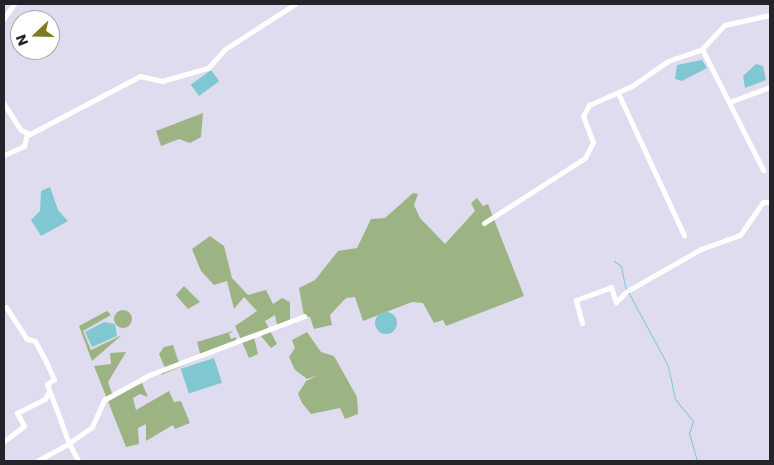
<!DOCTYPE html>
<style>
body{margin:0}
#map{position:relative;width:774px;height:465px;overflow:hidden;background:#e0dcef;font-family:Poppins,sans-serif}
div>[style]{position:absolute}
.forest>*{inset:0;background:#9cb483}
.round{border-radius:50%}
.water>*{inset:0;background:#7fc7d1;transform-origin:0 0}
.stream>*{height:1px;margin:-0.5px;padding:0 0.5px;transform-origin:0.5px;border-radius:0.5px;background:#7fc7d1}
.minor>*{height:5px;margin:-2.5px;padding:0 2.5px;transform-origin:2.5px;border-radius:2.5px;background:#fff}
span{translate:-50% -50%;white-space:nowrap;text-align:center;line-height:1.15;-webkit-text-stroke:4px #fff;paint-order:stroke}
.frame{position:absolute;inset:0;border:5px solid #24232a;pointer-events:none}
.north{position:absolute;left:10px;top:10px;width:50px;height:50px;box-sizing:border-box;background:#fff;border:1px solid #a7a7aa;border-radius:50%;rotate:249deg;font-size:14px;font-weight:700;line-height:20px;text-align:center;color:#24232a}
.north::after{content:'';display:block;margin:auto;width:18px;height:22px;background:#807b21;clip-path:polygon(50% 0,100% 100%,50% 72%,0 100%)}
</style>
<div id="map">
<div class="forest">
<i style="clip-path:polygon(203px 113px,201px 137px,190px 143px,179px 139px,161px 146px,156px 131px)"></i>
<i style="clip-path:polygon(413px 193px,418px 194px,414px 205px,420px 218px,445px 244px,475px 211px,471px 203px,477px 198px,483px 206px,488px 204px,524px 296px,446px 326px,443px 320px,434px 323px,423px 303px,412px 302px,363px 321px,355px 297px,346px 298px,330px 315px,332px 325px,314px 329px,310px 317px,304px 316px,299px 288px,315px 280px,338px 251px,357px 248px,371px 219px,385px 218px)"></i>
<i style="clip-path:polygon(210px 236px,224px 246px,232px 278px,248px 295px,266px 290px,273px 304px,282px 298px,290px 302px,290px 323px,277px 325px,275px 315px,265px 321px,277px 344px,271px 348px,260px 335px,254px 337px,258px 354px,249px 358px,235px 326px,257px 311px,244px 297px,234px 309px,227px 281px,214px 285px,201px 271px,192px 249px)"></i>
<i style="clip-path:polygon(184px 286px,200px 302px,188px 309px,176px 295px)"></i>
<i class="round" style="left:114px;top:310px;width:18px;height:18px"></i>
<i style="clip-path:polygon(107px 311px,111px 315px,83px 331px,91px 350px,122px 335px,92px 361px,79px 326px)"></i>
<i style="clip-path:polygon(233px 331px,229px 334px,231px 339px,236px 337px,237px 343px,161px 375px,165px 368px,159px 354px,164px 347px,173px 345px,179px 363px,201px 357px,197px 342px)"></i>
<i style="clip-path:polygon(307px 332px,321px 352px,334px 356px,357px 397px,358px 414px,345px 419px,340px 408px,311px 414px,302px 403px,298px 394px,306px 381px,318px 375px,307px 379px,295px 370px,289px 357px,295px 348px,292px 340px)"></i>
<i style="clip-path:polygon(126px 352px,108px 382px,113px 396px,142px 383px,148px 397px,140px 394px,133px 398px,136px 410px,169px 391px,174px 402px,181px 401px,190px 423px,175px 429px,173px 425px,146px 441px,146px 424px,138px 428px,139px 444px,126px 447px,94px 366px,111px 364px,110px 353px)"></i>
</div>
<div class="water">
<i style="clip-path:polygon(702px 60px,707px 68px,682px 81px,675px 79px,677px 65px)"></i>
<i style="clip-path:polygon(756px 64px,763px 66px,766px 80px,745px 88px,743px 76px)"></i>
<i style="left:211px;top:70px;width:14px;height:25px;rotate:54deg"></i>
<i style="clip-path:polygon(50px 187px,58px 210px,68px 221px,41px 236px,31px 220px,40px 211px,41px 191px)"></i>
<i class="round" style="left:375px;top:312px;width:22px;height:22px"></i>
<i style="clip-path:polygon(104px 322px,115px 324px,117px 336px,92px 347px,85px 332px)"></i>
<i style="left:214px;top:358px;width:26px;height:35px;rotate:72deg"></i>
</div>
<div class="stream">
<i style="left:614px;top:261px;width:9px;rotate:36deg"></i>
<i style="left:621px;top:266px;width:20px;rotate:79deg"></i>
<i style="left:625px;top:286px;width:91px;rotate:61.7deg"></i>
<i style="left:668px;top:366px;width:34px;rotate:78deg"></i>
<i style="left:675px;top:399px;width:28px;rotate:51deg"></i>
<i style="left:693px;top:421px;width:13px;rotate:108deg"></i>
<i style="left:689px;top:433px;width:29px;rotate:74deg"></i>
</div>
<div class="minor">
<i style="left:4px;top:18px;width:17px;rotate:-54deg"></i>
<i style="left:702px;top:49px;width:136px;rotate:63.2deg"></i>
<i style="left:618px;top:93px;width:157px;rotate:65.1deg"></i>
<i style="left:732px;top:101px;width:40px;rotate:-20.2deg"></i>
<i style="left:4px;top:104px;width:31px;rotate:57deg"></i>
<i style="left:21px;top:130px;width:10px;rotate:24deg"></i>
<i style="left:30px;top:134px;width:124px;rotate:-27.8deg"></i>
<i style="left:140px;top:76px;width:23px;rotate:13deg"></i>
<i style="left:162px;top:81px;width:48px;rotate:-15.8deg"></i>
<i style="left:208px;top:68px;width:25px;rotate:-48deg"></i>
<i style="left:225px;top:49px;width:83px;rotate:-32.7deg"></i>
<i style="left:4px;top:155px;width:22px;rotate:-24deg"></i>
<i style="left:24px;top:146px;width:12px;rotate:-76deg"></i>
<i style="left:484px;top:223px;width:120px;rotate:-32.8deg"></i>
<i style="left:585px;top:158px;width:18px;rotate:-63deg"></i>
<i style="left:593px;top:142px;width:28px;rotate:-111deg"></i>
<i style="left:583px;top:116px;width:13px;rotate:-61deg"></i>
<i style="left:589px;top:105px;width:47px;rotate:-23.8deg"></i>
<i style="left:632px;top:86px;width:44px;rotate:-34.8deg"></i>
<i style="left:668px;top:61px;width:36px;rotate:-19deg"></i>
<i style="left:702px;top:49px;width:33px;rotate:-47deg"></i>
<i style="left:724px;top:25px;width:47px;rotate:-12.3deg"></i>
<i style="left:629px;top:290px;width:83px;rotate:-29.7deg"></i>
<i style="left:701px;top:249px;width:41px;rotate:-19.7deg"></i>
<i style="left:740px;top:235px;width:40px;rotate:-55.1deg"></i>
<i style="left:763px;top:202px;width:7px"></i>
<i style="left:6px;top:307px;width:38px;rotate:57deg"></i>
<i style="left:27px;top:339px;width:8px;rotate:14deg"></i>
<i style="left:35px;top:341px;width:26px;rotate:62deg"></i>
<i style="left:47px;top:364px;width:17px;rotate:65deg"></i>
<i style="left:54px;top:379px;width:9px;rotate:144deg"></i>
<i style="left:47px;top:384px;width:63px;rotate:69.6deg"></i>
<i style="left:69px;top:443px;width:28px;rotate:-35deg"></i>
<i style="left:92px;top:427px;width:30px;rotate:-66deg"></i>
<i style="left:104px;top:400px;width:51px;rotate:-29.1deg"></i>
<i style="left:149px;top:375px;width:166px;rotate:-20.8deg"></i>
<i style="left:582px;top:323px;width:24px;rotate:-105deg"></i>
<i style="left:576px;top:300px;width:37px;rotate:-20deg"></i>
<i style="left:611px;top:287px;width:16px;rotate:72deg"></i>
<i style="left:616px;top:302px;width:14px;rotate:-45deg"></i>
<i style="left:4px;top:441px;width:25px;rotate:-37deg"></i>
<i style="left:24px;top:426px;width:15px;rotate:-118deg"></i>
<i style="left:17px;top:413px;width:31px;rotate:-27deg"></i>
<i style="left:45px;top:399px;width:9px;rotate:-63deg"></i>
<i style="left:37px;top:461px;width:37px;rotate:-29deg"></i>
<i style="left:69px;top:443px;width:20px;rotate:63deg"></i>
</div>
<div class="frame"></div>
<div class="north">N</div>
</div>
